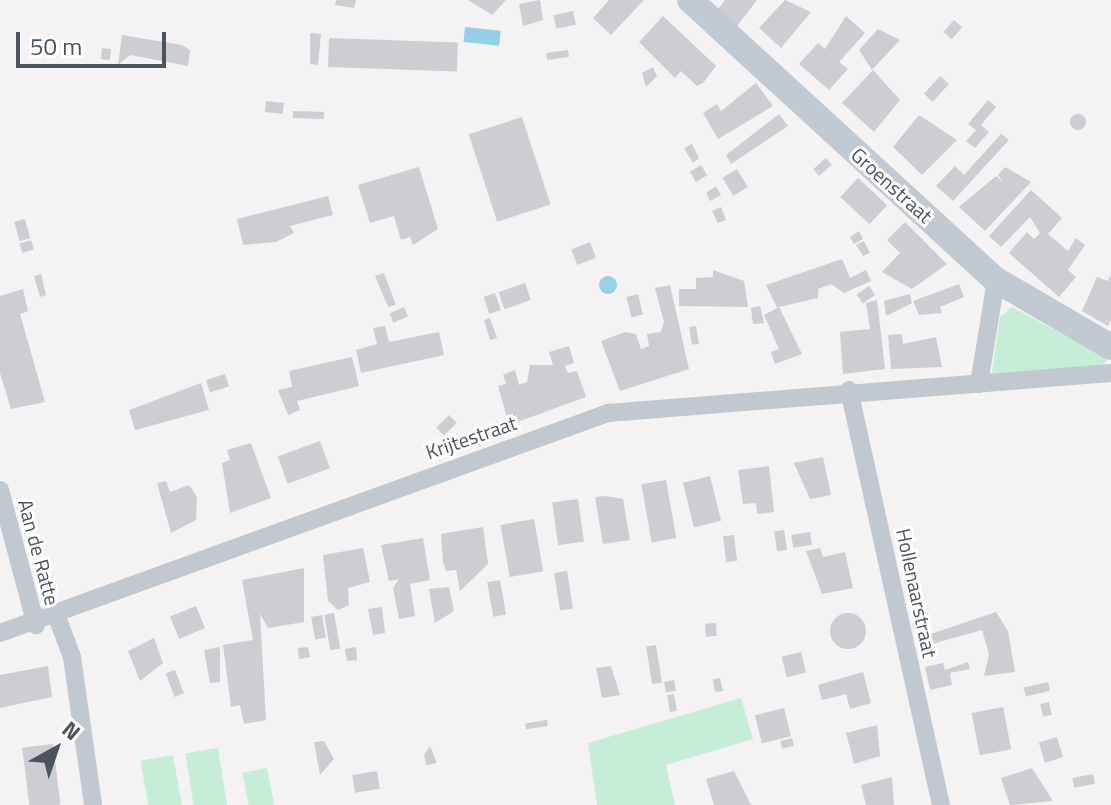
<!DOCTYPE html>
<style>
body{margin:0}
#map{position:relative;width:1111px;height:805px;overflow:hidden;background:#f4f2f2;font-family:"Titillium Web",sans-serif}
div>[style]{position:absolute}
.green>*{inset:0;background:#c5edd7;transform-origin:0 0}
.water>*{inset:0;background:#96d0e6;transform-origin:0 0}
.round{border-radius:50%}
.building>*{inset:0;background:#ccced4;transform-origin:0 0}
.street>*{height:18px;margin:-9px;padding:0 9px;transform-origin:9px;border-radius:9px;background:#c1c8cf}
.secondary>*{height:26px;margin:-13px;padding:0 13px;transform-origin:13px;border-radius:13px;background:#c1c9d3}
span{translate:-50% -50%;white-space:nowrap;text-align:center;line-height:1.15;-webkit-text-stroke:6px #fff;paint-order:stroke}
.street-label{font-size:20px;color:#4b545e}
.north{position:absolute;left:16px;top:709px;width:80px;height:80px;-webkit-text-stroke:6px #fff;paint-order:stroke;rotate:40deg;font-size:22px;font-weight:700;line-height:32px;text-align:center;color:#4b545e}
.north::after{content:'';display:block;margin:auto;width:28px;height:36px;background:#4b545e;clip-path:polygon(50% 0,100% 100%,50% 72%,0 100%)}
.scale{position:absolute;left:16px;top:32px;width:150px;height:36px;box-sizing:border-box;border:4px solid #4b545e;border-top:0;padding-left:10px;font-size:24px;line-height:28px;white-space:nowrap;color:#4b545e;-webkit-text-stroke:6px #fff;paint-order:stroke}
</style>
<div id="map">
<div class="green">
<i style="clip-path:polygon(1012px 307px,1108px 358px,1104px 366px,992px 373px,1000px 317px)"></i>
<i style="clip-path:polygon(741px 698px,753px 739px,666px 765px,675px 805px,597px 805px,588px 743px)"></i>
<i style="left:218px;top:748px;width:58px;height:33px;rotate:81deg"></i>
<i style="left:173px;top:755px;width:51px;height:33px;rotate:80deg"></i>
<i style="left:267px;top:768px;width:37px;height:25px;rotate:79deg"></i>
</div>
<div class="water">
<i style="left:465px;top:27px;width:36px;height:15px;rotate:6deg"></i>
<i class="round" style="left:599px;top:276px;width:18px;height:18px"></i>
</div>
<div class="building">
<i style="clip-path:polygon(336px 0,356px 0,354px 8px,335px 5px)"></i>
<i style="clip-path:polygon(468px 0,506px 0,492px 15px)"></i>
<i style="clip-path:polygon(540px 0,543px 20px,523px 26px,519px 4px)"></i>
<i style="clip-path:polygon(609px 0,644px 0,611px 35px,593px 18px)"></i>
<i style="clip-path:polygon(725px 0,757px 0,737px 26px,718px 9px)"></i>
<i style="clip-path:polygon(785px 0,811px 12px,781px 48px,759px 28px)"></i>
<i style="left:573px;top:11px;width:14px;height:20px;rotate:78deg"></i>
<i style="clip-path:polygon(663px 16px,716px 66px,703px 83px,697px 86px,681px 71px,675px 78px,639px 42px)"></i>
<i style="clip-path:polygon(846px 16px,865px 33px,839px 62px,848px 69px,829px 90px,799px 64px,818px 43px,825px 49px)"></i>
<i style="left:954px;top:20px;width:11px;height:16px;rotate:41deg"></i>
<i style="clip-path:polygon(878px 29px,900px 40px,872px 70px,859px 50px)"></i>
<i style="clip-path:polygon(310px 33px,321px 34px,318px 65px,310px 64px)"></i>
<i style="clip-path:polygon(122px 35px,182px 45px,190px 50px,188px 66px,130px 55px,118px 65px)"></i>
<i style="left:329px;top:38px;width:129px;height:29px;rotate:2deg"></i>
<i style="left:102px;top:48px;width:9px;height:11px;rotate:6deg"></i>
<i style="left:568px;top:50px;width:7px;height:22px;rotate:82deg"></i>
<i style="clip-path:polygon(653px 67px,657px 76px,646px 87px,642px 73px)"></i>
<i style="clip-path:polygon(873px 70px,900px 100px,874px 132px,842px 103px)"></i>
<i style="left:940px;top:76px;width:12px;height:24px;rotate:42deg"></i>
<i style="clip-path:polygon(756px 83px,773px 106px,718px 139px,703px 113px,717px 104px,721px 111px)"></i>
<i style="clip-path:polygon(988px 100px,996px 107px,981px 125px,989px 132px,975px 148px,966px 141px,976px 130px,968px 124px)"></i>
<i style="left:266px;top:101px;width:18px;height:11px;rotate:6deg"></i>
<i style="left:293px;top:111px;width:31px;height:7px;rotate:2deg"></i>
<i class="round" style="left:1070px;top:114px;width:16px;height:16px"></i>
<i style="clip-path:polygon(779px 114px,788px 126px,731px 164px,726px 155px)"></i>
<i style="clip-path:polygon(919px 115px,957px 140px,922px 175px,893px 147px)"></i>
<i style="left:522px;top:117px;width:92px;height:56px;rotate:72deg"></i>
<i style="clip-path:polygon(1001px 134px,1009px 140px,953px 201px,936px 186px,955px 166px,964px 175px)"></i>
<i style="clip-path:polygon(692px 144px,699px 158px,693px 163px,684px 148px)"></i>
<i style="left:826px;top:158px;width:9px;height:17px;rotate:49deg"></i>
<i style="left:701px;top:165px;width:12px;height:13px;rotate:59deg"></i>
<i style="clip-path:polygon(419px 167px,438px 229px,413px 245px,410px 237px,401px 240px,394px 216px,370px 223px,358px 185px)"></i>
<i style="clip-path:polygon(1005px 167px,1031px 182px,985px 231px,959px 207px,996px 176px,1004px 183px,998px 175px)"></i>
<i style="left:737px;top:169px;width:21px;height:17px;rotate:59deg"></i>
<i style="left:858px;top:178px;width:40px;height:26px;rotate:43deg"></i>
<i style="clip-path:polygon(716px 186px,721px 195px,710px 201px,706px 193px)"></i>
<i style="clip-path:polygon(1031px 190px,1062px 218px,1048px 234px,1068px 251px,1076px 238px,1085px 245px,1068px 270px,1076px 277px,1059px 297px,1009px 253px,1027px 232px,1034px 239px,1040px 233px,1030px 217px,1001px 247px,989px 236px)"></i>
<i style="clip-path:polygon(328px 196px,333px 215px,290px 226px,294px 233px,276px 242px,243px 245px,237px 219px)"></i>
<i style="clip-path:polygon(721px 207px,726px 220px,718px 223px,712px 211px)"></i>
<i style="left:25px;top:219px;width:20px;height:11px;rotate:75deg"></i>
<i style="clip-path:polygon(905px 222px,947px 264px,912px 289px,882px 272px,900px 253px,887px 240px)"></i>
<i style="clip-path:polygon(859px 231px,863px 239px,854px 244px,850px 237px)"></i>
<i style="left:31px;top:240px;width:10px;height:12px;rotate:73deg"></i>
<i style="clip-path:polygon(864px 241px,870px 253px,863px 256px,856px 245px)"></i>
<i style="left:590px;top:242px;width:17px;height:20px;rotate:69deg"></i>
<i style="clip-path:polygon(842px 259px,850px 278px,866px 270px,871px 281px,844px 293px,831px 284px,818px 289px,818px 298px,779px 307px,802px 354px,775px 364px,771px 352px,779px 349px,764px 315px,777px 308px,766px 285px)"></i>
<i style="clip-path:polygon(713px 270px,744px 281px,748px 307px,679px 306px,679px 289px,696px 289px,696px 278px,713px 277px)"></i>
<i style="clip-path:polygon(384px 273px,396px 305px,388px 307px,375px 276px)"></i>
<i style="clip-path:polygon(41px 274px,46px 295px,40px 297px,34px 276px)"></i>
<i style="clip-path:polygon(1111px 274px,1111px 319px,1108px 326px,1082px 311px,1097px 277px,1108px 281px)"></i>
<i style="left:525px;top:283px;width:18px;height:28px;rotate:71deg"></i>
<i style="clip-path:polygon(959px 284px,964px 297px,940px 307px,942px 313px,919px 315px,913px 301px)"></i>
<i style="clip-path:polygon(670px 285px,689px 369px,620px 391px,601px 341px,625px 332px,636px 334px,641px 349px,649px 346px,647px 334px,661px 332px,664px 322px,655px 288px)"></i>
<i style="left:869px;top:286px;width:11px;height:15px;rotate:56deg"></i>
<i style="clip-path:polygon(23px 289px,28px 311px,20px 314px,45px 402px,11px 409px,0 373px,0 296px)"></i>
<i style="left:495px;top:293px;width:18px;height:12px;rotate:71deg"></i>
<i style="left:638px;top:294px;width:21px;height:12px;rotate:76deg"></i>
<i style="clip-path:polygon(910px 294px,912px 303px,886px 316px,884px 301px)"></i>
<i style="clip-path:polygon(877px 300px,885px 369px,843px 374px,840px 332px,870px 329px,866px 303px)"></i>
<i style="clip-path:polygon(760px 306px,764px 323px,753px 324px,751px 308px)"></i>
<i style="left:404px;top:307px;width:10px;height:16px;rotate:66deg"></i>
<i style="clip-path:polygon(490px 318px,497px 338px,490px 340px,484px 320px)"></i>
<i style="clip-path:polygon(385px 326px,389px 342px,439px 332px,444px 355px,361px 373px,356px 350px,377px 344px,373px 328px)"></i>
<i style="left:696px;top:326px;width:18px;height:7px;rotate:81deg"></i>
<i style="clip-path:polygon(902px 334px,903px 344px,936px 337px,942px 367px,891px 369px,888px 335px)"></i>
<i style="clip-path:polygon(569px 346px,574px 363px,565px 366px,568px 373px,577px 371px,586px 397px,509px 425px,498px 386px,506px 384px,503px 375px,515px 370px,519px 385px,527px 382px,530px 365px,553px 365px,549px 352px)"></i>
<i style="clip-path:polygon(352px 357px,359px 386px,297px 401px,300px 410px,288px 415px,278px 390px,292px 387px,289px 371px)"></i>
<i style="left:225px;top:374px;width:13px;height:20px;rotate:72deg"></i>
<i style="clip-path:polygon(201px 383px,209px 410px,135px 430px,129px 410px)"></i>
<i style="left:449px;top:415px;width:11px;height:18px;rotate:45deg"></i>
<i style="left:320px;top:441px;width:29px;height:45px;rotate:70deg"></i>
<i style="clip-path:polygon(251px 443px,271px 498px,230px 513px,222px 463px,230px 460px,227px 450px)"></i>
<i style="clip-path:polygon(823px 457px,831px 495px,810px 499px,794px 463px)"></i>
<i style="clip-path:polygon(769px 466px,774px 512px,757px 514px,756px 503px,743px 504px,738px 470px)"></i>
<i style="left:710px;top:476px;width:46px;height:28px;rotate:76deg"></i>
<i style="left:666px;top:480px;width:59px;height:25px;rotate:80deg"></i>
<i style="clip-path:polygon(166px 481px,170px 492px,189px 485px,197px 497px,196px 520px,171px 533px,157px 483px)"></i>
<i style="clip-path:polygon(606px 496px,623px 499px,630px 540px,603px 544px,595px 497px)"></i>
<i style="left:578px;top:499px;width:43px;height:26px;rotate:82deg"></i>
<i style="left:534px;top:519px;width:53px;height:34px;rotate:80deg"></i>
<i style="clip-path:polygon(483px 527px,488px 564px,460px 591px,456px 570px,446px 571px,443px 562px,441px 534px)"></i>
<i style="left:784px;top:530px;width:20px;height:10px;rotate:81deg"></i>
<i style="left:810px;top:532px;width:13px;height:19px;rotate:81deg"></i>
<i style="left:734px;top:535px;width:26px;height:11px;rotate:83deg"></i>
<i style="clip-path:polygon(423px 538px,430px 580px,410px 584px,415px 616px,399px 619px,393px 588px,399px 579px,389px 581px,381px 545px)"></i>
<i style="clip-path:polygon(363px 548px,370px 582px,348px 588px,349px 605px,338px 610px,328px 601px,323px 555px)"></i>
<i style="clip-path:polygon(820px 548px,823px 557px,845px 552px,853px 588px,822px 594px,806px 551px)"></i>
<i style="clip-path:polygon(304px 568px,304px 622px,268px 628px,260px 614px,266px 720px,244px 724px,240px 705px,231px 707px,223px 645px,253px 640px,242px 580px)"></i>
<i style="left:567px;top:571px;width:38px;height:13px;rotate:81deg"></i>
<i style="left:500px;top:580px;width:35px;height:13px;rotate:80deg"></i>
<i style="clip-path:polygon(449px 587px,454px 611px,435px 623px,429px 589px)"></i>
<i style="left:196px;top:606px;width:24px;height:28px;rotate:68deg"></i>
<i style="clip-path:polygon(382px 607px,385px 633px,373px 635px,368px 609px)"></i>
<i style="clip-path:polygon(996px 612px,1008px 631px,1015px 672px,984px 676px,989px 654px,982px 630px,921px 647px,919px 638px)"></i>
<i style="left:334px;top:613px;width:36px;height:10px;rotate:80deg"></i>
<i class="round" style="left:830px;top:613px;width:36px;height:36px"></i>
<i style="left:322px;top:615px;width:23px;height:11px;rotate:80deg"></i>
<i style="left:716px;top:623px;width:13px;height:11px;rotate:86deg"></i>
<i style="clip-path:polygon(154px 638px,163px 663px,140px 681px,128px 651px)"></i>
<i style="left:656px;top:645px;width:38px;height:10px;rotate:81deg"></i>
<i style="clip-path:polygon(220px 647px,220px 682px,210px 683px,204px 650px)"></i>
<i style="clip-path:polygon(308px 647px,310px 657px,299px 659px,298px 648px)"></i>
<i style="clip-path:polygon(356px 647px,357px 660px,347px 661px,345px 649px)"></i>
<i style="left:801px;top:652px;width:21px;height:20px;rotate:76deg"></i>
<i style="clip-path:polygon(968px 662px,970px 669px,950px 673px,952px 685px,930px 690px,925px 667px,943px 663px,945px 670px)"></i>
<i style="clip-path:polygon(48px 666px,52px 697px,0 708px,0 675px)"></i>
<i style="clip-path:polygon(611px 666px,620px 695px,602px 698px,596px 668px)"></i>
<i style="left:175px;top:670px;width:25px;height:10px;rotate:69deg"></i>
<i style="clip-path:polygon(863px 672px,871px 703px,850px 709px,846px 694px,822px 700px,818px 685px)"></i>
<i style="clip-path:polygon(720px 678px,723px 691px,715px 692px,713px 679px)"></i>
<i style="left:674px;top:680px;width:11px;height:10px;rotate:80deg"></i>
<i style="left:1048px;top:682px;width:9px;height:25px;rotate:77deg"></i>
<i style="left:674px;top:694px;width:17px;height:7px;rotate:80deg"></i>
<i style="left:1049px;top:702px;width:13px;height:9px;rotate:77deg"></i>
<i style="left:1003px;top:707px;width:43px;height:32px;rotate:79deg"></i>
<i style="left:784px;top:708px;width:29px;height:30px;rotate:76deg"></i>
<i style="left:547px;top:720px;width:6px;height:22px;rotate:81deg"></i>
<i style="clip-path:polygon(877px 725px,880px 756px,854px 764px,846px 733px)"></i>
<i style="left:1057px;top:737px;width:21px;height:19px;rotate:73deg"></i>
<i style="left:792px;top:738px;width:8px;height:12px;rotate:76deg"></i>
<i style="clip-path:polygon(324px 741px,334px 759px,320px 775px,314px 742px)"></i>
<i style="left:53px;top:744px;width:61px;height:31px;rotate:83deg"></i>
<i style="clip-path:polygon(430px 746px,437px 763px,426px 765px,424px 755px)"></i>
<i style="clip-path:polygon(1032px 768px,1053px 801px,1010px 805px,1001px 778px)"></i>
<i style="left:377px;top:771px;width:18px;height:25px;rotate:81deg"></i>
<i style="clip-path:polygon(734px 771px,751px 805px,714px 805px,706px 779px)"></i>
<i style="left:1093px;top:774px;width:10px;height:21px;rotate:79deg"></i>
<i style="clip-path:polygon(892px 777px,894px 805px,866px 805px,861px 785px)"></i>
</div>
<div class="street">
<i style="left:979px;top:384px;width:105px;rotate:-80.7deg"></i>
<i style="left:849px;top:390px;width:425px;rotate:77.5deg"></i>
<i style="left:0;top:490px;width:140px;rotate:75.1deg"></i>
<i style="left:57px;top:617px;width:43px;rotate:69.4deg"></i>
<i style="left:72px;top:657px;width:149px;rotate:81.9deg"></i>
<i style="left:0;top:633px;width:647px;rotate:-19.89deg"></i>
<i style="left:608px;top:413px;width:505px;rotate:-4.55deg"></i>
</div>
<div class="secondary">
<i style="left:690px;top:0;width:415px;rotate:42.5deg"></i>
<i style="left:996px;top:280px;width:133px;rotate:30.2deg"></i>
</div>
<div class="street-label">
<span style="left:892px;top:185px;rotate:42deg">Groenstraat</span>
<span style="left:471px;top:437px;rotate:-19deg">Krijtestraat</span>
<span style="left:39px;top:552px;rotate:75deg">Aan de Ratte</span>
<span style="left:917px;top:593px;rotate:78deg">Hollenaarstraat</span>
</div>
<div class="north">N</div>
<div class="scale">50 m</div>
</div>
